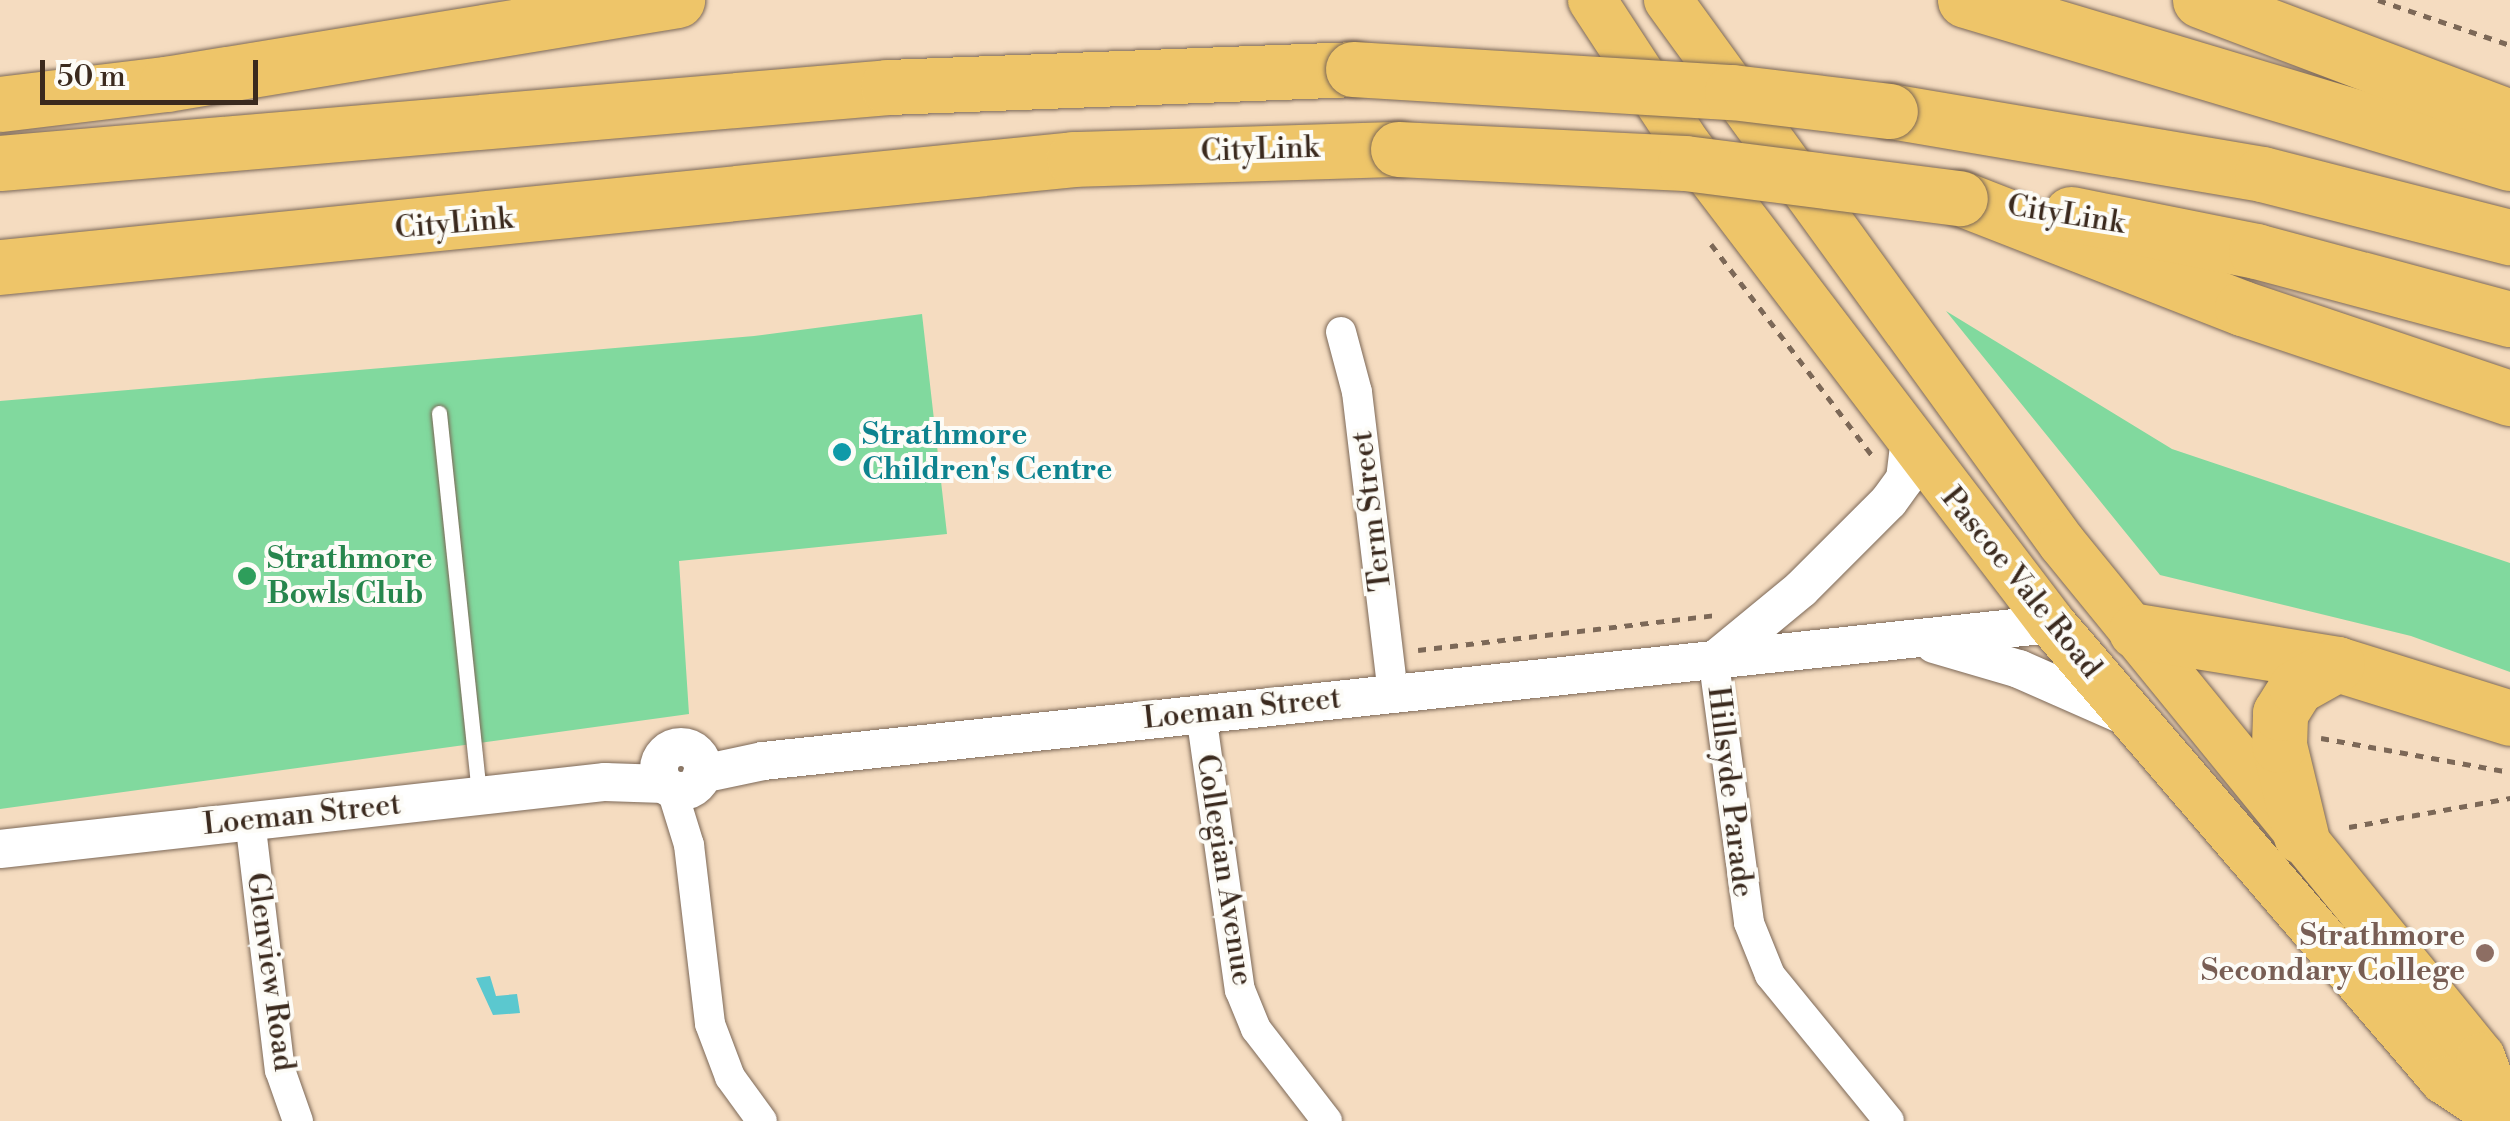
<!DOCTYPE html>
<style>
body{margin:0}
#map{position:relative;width:2510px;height:1121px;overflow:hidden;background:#f5dcc0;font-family:"Libre Bodoni",serif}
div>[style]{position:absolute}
.green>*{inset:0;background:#81d99e}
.water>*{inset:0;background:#5bc8cf}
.path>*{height:5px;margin-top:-2.5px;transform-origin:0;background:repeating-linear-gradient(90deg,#7c6857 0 8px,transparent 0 16px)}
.roads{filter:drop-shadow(0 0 2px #7c6857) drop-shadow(0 0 2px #7c6857)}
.service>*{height:15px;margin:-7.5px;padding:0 7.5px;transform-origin:7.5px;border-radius:7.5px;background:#fff}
.minor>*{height:30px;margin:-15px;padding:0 15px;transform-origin:15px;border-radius:15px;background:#fff}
.tertiary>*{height:38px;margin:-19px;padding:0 19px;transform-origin:19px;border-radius:19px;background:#fff}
.tertiary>.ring{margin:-19px;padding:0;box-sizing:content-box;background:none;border:38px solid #fff;border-radius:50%}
.primary>*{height:48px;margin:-24px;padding:0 24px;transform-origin:24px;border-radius:24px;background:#eec569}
.motorway>*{height:55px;margin:-27.5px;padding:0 27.5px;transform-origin:27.5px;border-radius:27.5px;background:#eec569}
.bridges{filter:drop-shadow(0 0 2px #7c6857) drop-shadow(0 0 2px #7c6857)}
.motorway-bridge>*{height:55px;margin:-27.5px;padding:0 27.5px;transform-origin:27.5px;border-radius:27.5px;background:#eec569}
.dots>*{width:28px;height:28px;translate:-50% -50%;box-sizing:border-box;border:5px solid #fdfcf7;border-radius:50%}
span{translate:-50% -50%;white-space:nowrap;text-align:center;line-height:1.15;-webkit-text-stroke:8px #fdfcf7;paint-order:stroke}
.street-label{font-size:30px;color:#3b2a1e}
.culture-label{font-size:30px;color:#0d838f;font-weight:700}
.left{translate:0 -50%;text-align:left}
.leisure-label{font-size:30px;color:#27864d;font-weight:700}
.education-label{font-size:30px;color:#785e54;font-weight:700}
.right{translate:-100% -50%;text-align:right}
.scale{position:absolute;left:40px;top:60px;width:218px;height:45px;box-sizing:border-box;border:5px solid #3b2a1e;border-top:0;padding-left:12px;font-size:30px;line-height:35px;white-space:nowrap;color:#3b2a1e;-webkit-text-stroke:8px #fdfcf7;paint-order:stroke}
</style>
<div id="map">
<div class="green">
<i style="clip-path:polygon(1946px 311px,2172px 449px,2510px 563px,2510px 672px,2411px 636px,2160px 575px)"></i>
<i style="clip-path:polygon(922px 314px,947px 534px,679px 561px,689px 714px,0 809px,0 401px,754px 336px)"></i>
</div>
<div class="water">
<i style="clip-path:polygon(490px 976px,496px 996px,517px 994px,520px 1013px,493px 1015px,476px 978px)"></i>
</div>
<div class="path">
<i style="left:2378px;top:0;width:139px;rotate:18.8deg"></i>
<i style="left:1711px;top:244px;width:269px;rotate:52.7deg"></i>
<i style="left:1418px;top:650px;width:299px;rotate:-6.7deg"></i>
<i style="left:2321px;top:738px;width:192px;rotate:10.2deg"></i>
<i style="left:2349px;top:827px;width:164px;rotate:-10.2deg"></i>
</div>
<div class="roads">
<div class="service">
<i style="left:439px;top:413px;width:384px;rotate:84deg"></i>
</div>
<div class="minor">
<i style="left:1341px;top:332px;width:62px;rotate:75.1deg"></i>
<i style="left:1357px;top:392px;width:304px;rotate:83.2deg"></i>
<i style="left:1713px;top:656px;width:269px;rotate:82.3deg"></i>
<i style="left:1749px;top:923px;width:56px;rotate:68deg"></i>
<i style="left:1770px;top:975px;width:188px;rotate:50.8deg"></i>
<i style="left:1201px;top:714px;width:279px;rotate:82deg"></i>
<i style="left:1240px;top:990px;width:42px;rotate:67.7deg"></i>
<i style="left:1256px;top:1029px;width:116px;rotate:52.3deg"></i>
<i style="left:672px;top:790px;width:58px;rotate:72.8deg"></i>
<i style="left:689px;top:845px;width:180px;rotate:83.3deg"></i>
<i style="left:710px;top:1024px;width:57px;rotate:69.3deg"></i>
<i style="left:730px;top:1077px;width:54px;rotate:54deg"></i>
<i style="left:250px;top:820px;width:252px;rotate:83.2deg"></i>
<i style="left:280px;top:1070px;width:54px;rotate:70.6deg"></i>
</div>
<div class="tertiary">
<i style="left:1934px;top:644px;width:89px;rotate:16.4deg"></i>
<i style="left:2019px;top:669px;width:121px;rotate:23.8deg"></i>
<i style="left:1721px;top:655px;width:104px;rotate:-39.5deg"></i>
<i style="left:1801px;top:589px;width:124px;rotate:-45deg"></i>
<i style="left:1889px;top:501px;width:27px;rotate:-54deg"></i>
<i style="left:1905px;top:479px;width:35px;rotate:-83deg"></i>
<i class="ring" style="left:659px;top:747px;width:6px;height:6px"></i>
<i style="left:702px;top:774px;width:62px;rotate:-12deg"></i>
<i style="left:763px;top:761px;width:1296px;rotate:-6.07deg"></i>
<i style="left:0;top:849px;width:609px;rotate:-6.32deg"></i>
<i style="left:605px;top:782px;width:59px;rotate:1.9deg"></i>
</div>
<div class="primary">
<i style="left:1592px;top:0;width:173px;rotate:56.8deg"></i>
<i style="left:1687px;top:145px;width:602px;rotate:52.69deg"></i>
<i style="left:2052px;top:624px;width:601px;rotate:49.32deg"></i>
<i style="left:2444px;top:1080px;width:74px;rotate:33.5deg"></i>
<i style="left:1668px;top:0;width:671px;rotate:54.04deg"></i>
<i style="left:2062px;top:543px;width:663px;rotate:50.81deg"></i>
<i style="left:2481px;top:1057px;width:66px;rotate:69.6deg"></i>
</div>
<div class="motorway">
<i style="left:1965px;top:0;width:569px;rotate:16.65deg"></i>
<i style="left:2200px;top:0;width:331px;rotate:20.7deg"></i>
<i style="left:0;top:104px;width:167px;rotate:-6.9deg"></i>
<i style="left:166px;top:84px;width:518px;rotate:-9.33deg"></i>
<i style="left:1890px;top:111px;width:377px;rotate:9.6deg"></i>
<i style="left:2262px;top:174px;width:256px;rotate:14.3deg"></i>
<i style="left:0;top:163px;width:891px;rotate:-4.89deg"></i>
<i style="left:888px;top:87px;width:465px;rotate:-2.2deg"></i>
<i style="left:1960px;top:198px;width:303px;rotate:21.3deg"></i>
<i style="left:2242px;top:308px;width:283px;rotate:18.6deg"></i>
<i style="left:2071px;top:214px;width:189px;rotate:11.3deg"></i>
<i style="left:2256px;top:251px;width:263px;rotate:15deg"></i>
<i style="left:0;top:267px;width:1079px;rotate:-5.74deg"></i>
<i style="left:1074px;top:159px;width:324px;rotate:-1.8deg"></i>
<i style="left:2136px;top:631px;width:204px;rotate:9.3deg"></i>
<i style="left:2337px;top:664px;width:181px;rotate:17.3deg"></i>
<i style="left:2301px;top:836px;width:94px;rotate:-103.6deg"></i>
<i style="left:2279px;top:745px;width:32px;rotate:-88deg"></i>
<i style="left:2280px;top:713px;width:31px;rotate:-58deg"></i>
<i style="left:2296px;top:687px;width:47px;rotate:-29.3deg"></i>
</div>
</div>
<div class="bridges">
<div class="motorway-bridge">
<i style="left:1353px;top:69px;width:380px;rotate:3.5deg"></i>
<i style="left:1732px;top:92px;width:159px;rotate:6.9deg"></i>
<i style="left:1398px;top:149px;width:287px;rotate:2.8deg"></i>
<i style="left:1685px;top:163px;width:277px;rotate:7.3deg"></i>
</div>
</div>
<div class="dots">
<i style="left:842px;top:452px;background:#0f9aa8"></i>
<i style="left:247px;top:576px;background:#2e9e5b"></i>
<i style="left:2485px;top:953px;background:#8d6e63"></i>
</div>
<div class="street-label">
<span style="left:1260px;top:150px;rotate:-2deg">CityLink</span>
<span style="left:2066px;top:215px;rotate:9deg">CityLink</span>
<span style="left:454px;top:224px;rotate:-5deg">CityLink</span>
<span style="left:1372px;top:511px;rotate:-97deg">Term Street</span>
<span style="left:2021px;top:583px;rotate:51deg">Pascoe Vale Road</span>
<span style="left:1242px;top:709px;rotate:-6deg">Loeman Street</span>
<span style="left:1730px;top:792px;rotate:83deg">Hillsyde Parade</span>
<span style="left:302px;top:815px;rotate:-6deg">Loeman Street</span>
<span style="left:1224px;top:870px;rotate:81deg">Collegian Avenue</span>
<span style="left:270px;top:972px;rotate:82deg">Glenview Road</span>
</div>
<div class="culture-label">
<span class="left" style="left:862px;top:452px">Strathmore<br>Children's Centre</span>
</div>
<div class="leisure-label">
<span class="left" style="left:267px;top:576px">Strathmore<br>Bowls Club</span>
</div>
<div class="education-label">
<span class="right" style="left:2465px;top:953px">Strathmore<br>Secondary College</span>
</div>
<div class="scale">50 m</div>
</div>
